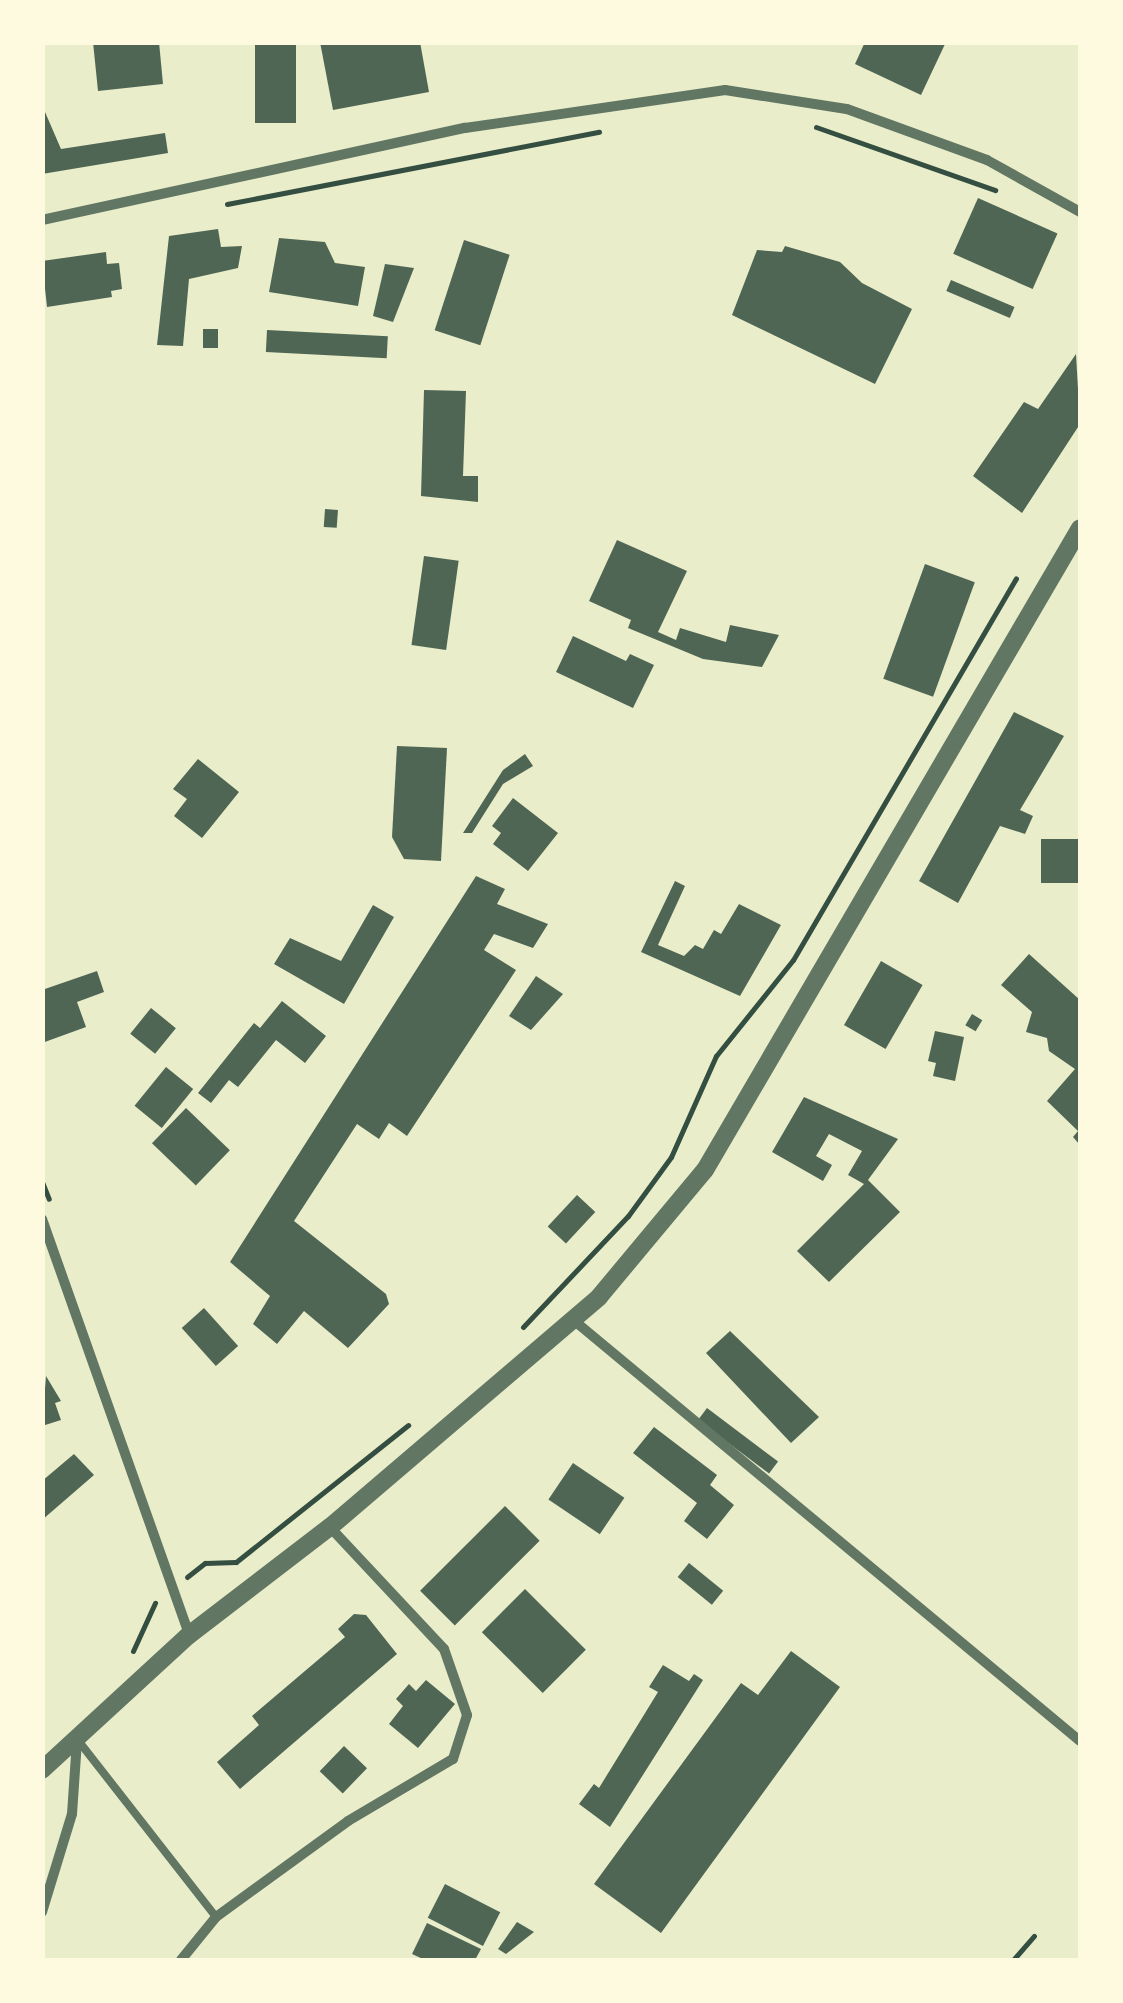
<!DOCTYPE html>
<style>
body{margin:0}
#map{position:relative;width:1123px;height:2003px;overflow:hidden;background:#e9edc9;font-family:Karla,sans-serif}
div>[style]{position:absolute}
.building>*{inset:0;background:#4f6655;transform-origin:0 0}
.path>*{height:5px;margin:-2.5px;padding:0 2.5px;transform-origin:2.5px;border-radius:2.5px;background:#344e41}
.service>*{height:8px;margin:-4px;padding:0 4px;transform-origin:4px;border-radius:4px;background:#617663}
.minor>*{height:10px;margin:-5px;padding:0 5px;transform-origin:5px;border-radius:5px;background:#617663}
.tertiary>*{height:18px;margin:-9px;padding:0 9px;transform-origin:9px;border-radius:9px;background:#617663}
span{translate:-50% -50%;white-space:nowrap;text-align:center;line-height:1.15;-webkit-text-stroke:8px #fefae0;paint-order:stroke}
.frame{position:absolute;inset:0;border:45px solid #fefae0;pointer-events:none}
</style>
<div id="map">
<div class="building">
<i style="clip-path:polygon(93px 42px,159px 42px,163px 84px,98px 91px)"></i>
<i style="left:255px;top:42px;width:41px;height:81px"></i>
<i style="clip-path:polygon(320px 42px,420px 42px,429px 92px,333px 110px)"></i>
<i style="clip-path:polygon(865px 42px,946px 42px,921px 95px,855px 64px)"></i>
<i style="clip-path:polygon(42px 105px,61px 149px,165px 133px,168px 153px,42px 174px)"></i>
<i style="left:978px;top:198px;width:87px;height:61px;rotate:24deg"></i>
<i style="clip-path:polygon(218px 229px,221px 247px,242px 246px,238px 268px,189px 279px,183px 346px,157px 345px,169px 236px)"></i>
<i style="clip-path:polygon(279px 238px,325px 242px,335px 263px,365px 267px,358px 306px,269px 292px)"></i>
<i style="left:464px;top:240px;width:48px;height:95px;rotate:18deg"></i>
<i style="clip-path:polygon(785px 246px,840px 262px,862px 283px,912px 309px,875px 384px,732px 315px,757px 250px,782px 252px)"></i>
<i style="clip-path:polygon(106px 252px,107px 264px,119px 263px,122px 289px,111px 291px,112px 297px,47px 307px,42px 261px)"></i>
<i style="clip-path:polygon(385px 264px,414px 268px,393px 322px,373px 316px)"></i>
<i style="left:951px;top:280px;width:69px;height:12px;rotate:23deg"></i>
<i style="left:203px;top:329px;width:15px;height:19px"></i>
<i style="left:267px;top:330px;width:121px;height:22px;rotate:3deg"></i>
<i style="clip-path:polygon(1076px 354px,1080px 424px,1022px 513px,973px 476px,1024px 402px,1038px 409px)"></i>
<i style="clip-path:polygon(424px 390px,466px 391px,463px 476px,478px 476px,478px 502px,421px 496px)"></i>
<i style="left:325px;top:509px;width:13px;height:18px;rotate:4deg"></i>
<i style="clip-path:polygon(617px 540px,687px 571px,658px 632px,676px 640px,680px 628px,726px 642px,730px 625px,779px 635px,762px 667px,703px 659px,628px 628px,631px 620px,589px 601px)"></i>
<i style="left:424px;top:556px;width:35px;height:90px;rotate:8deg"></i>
<i style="left:925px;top:564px;width:53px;height:122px;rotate:20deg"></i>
<i style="clip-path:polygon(573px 636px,626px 661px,630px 654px,654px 665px,633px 708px,556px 672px)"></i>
<i style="clip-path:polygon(1014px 712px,1064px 736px,1020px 810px,1033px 816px,1025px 834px,1000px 826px,958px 903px,919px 881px)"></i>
<i style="clip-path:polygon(397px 746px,447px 748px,441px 861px,404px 859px,392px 837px)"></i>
<i style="clip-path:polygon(525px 754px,533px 766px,503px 784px,472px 833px,463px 833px,503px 770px)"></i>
<i style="clip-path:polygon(198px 759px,239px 792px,202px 838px,174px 816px,187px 799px,173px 789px)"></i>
<i style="clip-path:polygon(513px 798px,558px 833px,528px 871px,493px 844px,501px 833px,492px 826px)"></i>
<i style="left:1080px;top:839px;width:44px;height:39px;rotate:90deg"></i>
<i style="clip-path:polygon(476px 876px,505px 889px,497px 904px,548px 924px,533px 948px,494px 934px,484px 950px,516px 970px,407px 1136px,389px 1123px,379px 1139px,357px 1124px,294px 1221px,386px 1294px,389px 1304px,348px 1348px,304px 1311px,277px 1344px,253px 1324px,270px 1296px,230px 1262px)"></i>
<i style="clip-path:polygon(675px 881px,685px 886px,658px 945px,684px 956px,695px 945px,703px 949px,714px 930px,721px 934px,739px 904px,781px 925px,740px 996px,641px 952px)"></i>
<i style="clip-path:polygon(373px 905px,394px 917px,344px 1004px,274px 964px,290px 938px,341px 961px)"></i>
<i style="clip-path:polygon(1029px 954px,1080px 1000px,1080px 1145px,1073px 1137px,1078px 1131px,1047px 1101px,1075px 1069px,1049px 1051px,1047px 1038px,1026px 1032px,1032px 1012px,1001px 985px)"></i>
<i style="left:881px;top:961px;width:48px;height:74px;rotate:30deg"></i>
<i style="clip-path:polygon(97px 971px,104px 992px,77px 1002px,86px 1027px,42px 1043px,42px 990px)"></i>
<i style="clip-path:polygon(536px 976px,563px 994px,531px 1030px,509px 1016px)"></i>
<i style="clip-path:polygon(282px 1001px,326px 1036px,305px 1063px,276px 1040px,238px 1087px,229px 1080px,211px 1103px,198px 1093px,254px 1023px,260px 1028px)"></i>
<i style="left:151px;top:1008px;width:32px;height:33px;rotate:39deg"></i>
<i style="left:972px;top:1014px;width:12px;height:13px;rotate:31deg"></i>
<i style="clip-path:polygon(935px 1031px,964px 1037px,955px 1081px,933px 1076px,936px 1063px,928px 1061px)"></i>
<i style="left:166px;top:1067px;width:35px;height:50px;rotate:39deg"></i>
<i style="clip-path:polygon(804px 1097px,898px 1139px,868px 1180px,900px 1212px,829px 1282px,797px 1251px,864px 1184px,848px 1175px,862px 1151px,829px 1134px,816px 1156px,832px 1165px,823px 1181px,772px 1152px)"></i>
<i style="left:186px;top:1108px;width:61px;height:49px;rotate:44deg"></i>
<i style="left:577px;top:1195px;width:25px;height:43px;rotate:43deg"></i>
<i style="left:204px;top:1308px;width:51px;height:30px;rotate:48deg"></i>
<i style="clip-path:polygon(730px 1331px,819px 1417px,791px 1443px,706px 1353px)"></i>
<i style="clip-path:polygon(46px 1376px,61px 1401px,55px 1403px,61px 1420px,42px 1426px)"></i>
<i style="left:707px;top:1408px;width:89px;height:15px;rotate:37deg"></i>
<i style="clip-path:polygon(654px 1427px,717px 1475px,710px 1485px,734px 1505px,707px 1539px,684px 1521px,697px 1503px,633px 1453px)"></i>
<i style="clip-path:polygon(74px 1454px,94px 1475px,42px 1520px,42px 1481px)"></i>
<i style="left:573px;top:1463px;width:62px;height:44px;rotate:34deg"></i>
<i style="left:505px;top:1506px;width:49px;height:120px;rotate:45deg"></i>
<i style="left:689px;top:1563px;width:44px;height:18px;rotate:39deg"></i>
<i style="left:525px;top:1589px;width:86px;height:61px;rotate:45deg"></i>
<i style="clip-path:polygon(354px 1614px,366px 1615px,397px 1654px,240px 1789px,217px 1762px,259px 1725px,252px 1716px,345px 1637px,338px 1629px)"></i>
<i style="clip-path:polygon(791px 1651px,840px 1687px,661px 1933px,594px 1884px,741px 1683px,758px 1695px)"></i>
<i style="clip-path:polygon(663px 1665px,689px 1681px,694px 1674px,703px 1680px,610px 1827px,579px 1804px,594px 1784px,599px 1788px,658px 1692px,649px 1687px)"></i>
<i style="clip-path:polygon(426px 1680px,455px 1704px,418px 1748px,389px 1724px,403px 1706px,396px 1699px,409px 1684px,416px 1691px)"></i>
<i style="left:344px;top:1746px;width:32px;height:35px;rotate:44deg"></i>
<i style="left:445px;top:1884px;width:62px;height:38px;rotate:27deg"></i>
<i style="clip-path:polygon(517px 1922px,534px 1932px,506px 1954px,498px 1949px)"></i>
<i style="clip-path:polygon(427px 1923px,481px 1949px,475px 1960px,425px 1960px,412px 1954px)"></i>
</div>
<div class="path">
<i style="left:816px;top:127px;width:190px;rotate:19.4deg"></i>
<i style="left:227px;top:204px;width:379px;rotate:-11deg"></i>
<i style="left:42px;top:1182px;width:18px;rotate:68deg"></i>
<i style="left:523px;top:1327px;width:153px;rotate:-46.6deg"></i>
<i style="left:628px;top:1216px;width:73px;rotate:-53.9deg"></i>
<i style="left:671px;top:1157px;width:111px;rotate:-66deg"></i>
<i style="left:716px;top:1056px;width:123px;rotate:-51.3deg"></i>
<i style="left:793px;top:960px;width:442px;rotate:-59.7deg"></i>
<i style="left:187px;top:1577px;width:23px;rotate:-38deg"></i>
<i style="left:205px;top:1563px;width:31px;rotate:-2deg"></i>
<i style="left:236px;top:1562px;width:220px;rotate:-38.5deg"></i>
<i style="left:133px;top:1651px;width:53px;rotate:-65.4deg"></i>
<i style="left:1013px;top:1960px;width:32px;rotate:-49deg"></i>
</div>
<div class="service">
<i style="left:77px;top:1739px;width:226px;rotate:52deg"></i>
</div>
<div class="minor">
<i style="left:42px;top:220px;width:433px;rotate:-12.3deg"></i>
<i style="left:465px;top:128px;width:263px;rotate:-8.3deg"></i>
<i style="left:725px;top:90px;width:123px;rotate:8.9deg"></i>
<i style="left:847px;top:109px;width:149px;rotate:20deg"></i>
<i style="left:987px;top:160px;width:107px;rotate:29.2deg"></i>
<i style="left:42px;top:1219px;width:441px;rotate:70.5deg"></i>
<i style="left:577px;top:1323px;width:654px;rotate:39.73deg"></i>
<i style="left:42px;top:1912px;width:102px;rotate:-73deg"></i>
<i style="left:72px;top:1814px;width:74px;rotate:-86.1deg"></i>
<i style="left:181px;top:1960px;width:55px;rotate:-50.9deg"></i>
<i style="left:216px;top:1917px;width:163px;rotate:-36deg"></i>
<i style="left:348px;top:1821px;width:122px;rotate:-30.6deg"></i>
<i style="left:453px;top:1759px;width:46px;rotate:-72.3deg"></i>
<i style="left:467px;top:1715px;width:70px;rotate:-109.2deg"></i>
<i style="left:444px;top:1649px;width:167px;rotate:-133.1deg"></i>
</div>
<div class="tertiary">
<i style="left:42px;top:1770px;width:200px;rotate:-42.6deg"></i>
<i style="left:189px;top:1635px;width:178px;rotate:-37.5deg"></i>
<i style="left:330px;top:1527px;width:354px;rotate:-40.5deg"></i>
<i style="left:599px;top:1297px;width:165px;rotate:-50.2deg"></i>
<i style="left:705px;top:1170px;width:743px;rotate:-59.71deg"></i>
</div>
<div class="frame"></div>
</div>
